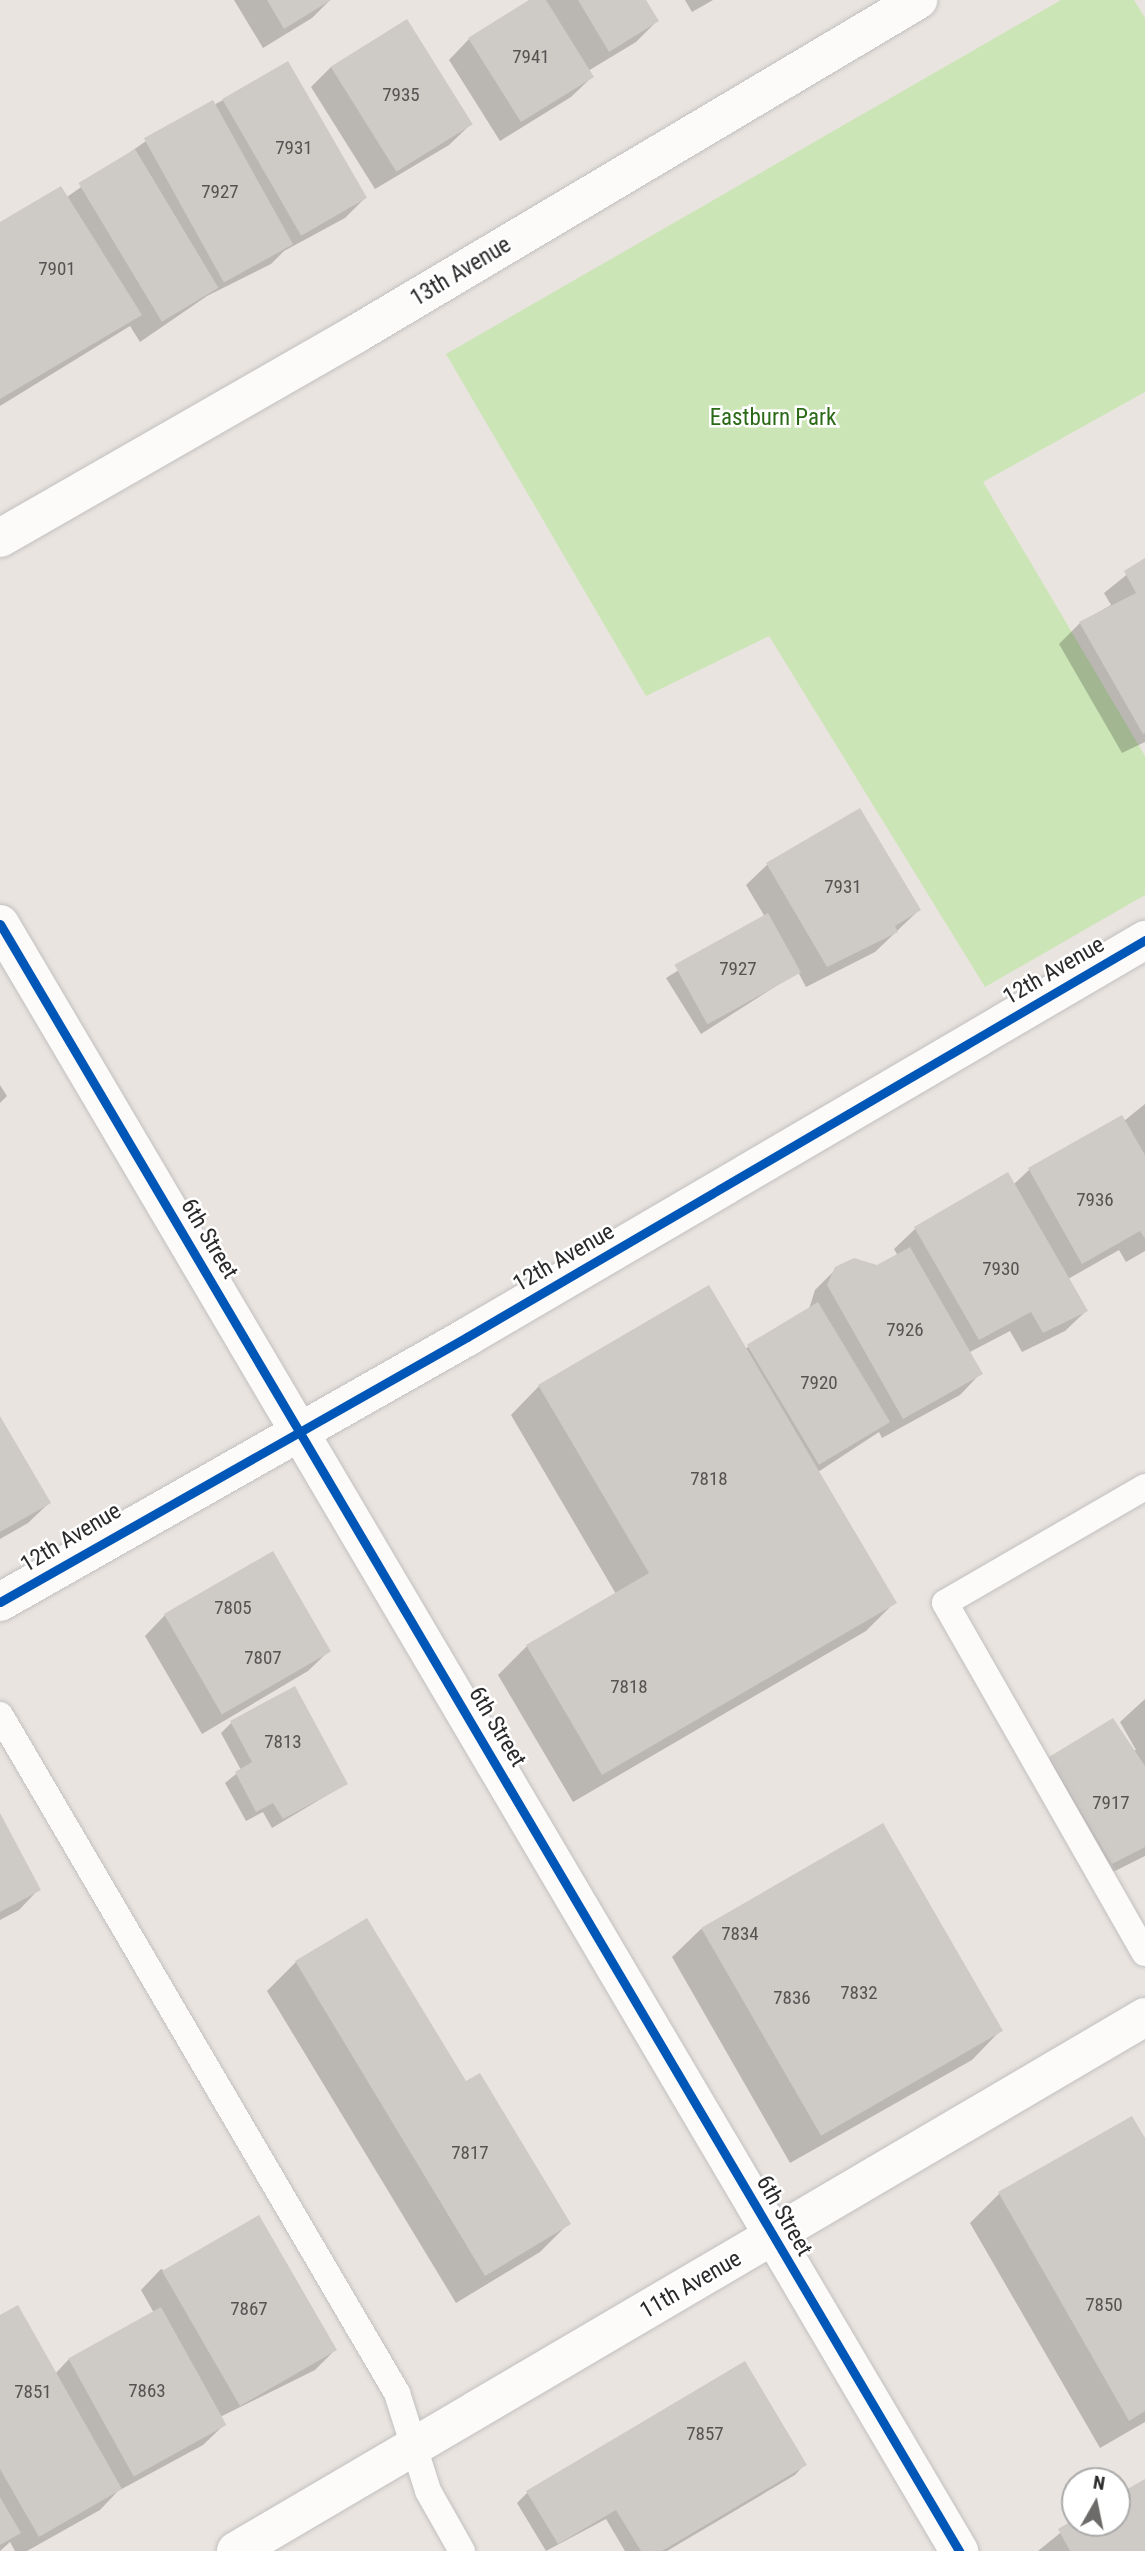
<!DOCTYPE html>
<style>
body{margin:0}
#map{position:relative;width:1145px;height:2551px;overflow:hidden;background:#e9e4df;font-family:"Roboto Condensed",sans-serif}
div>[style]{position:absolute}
.green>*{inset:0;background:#cbe5b6}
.shadow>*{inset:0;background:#0003}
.building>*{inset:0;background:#cecac6;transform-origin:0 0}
.roads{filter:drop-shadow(0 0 2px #c2c0c1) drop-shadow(0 0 2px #c2c0c1)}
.lane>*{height:26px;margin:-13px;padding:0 13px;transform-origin:13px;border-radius:13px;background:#fcfbfa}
.street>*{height:38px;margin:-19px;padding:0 19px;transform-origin:19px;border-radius:19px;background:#fcfbfa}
.secondary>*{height:38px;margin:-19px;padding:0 19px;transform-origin:19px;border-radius:19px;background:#fcfbfa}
.cycleway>*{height:9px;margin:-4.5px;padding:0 4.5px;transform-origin:4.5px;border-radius:4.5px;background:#0057b8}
span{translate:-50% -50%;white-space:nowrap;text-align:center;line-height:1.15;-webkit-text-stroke:5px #fff;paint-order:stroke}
.number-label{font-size:19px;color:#555453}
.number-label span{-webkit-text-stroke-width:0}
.street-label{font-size:23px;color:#2a2a2a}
.park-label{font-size:23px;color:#2b6a17}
.north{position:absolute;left:1061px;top:2467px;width:70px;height:70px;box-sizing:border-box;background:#fff;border:2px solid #aaa;border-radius:50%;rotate:9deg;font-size:19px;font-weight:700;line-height:28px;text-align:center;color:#2a2a2a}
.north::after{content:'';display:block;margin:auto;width:24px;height:32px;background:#6d6b69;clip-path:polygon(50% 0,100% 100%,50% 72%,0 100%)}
</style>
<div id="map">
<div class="green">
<i style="clip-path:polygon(1061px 0,1134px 0,1145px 18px,1145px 392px,983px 482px,1145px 756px,1145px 895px,985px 987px,769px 636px,646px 696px,446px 354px)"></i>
</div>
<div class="shadow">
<i style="clip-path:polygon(234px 0,330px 0,312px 18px,263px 48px)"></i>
<i style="clip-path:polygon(532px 0,644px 0,657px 21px,636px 42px,588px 71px,592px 77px,571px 97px,500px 141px,449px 60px,469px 39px)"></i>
<i style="clip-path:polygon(685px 0,713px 0,692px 12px)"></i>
<i style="clip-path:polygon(331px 67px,470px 125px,449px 145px,375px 189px,311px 87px)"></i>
<i style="clip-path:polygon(223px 100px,365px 198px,345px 218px,284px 251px,271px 264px,207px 296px,140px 342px,130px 326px,0 406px,0 224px,67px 197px,146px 141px)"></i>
<i style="clip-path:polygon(1145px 560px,1145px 742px,1122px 753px,1059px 644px,1080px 623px,1111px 605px,1104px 593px)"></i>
<i style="clip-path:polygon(860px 810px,919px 910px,875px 952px,806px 987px,798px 972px,701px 1034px,666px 978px,765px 917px,746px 885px,767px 865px)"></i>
<i style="clip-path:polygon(0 1085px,7px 1096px,0 1103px)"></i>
<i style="clip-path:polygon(1145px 1104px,1145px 1251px,1126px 1262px,1119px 1250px,1068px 1279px,1086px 1311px,1065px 1331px,1022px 1352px,1010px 1331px,968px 1353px,980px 1374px,960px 1395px,882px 1438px,879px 1432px,818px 1472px,895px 1602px,866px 1631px,573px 1802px,498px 1675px,527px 1646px,616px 1594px,511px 1415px,539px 1386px,745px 1349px,809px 1309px,815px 1290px,836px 1269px,877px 1267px,898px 1256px,894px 1249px,915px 1229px,1007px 1174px,1013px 1185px,1029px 1170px,1121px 1117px,1124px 1121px)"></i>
<i style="clip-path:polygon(0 1419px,49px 1503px,28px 1523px,0 1539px)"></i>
<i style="clip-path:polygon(165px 1615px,329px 1651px,308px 1671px,202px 1734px,145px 1636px)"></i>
<i style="clip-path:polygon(1145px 1699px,1145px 1856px,1091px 1883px,1030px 1779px,1050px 1758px,1136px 1750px,1120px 1722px)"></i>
<i style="clip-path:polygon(231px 1723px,346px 1784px,272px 1828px,263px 1812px,246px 1821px,225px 1783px,241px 1770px,221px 1733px)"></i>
<i style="clip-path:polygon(0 1817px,39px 1889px,19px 1910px,0 1920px)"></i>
<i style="clip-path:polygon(701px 1929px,1000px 2031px,972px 2060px,790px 2163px,672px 1957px)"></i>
<i style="clip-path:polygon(296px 1962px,465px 2084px,569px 2223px,540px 2252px,456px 2303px,267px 1991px)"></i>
<i style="clip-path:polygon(1145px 2142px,1145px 2422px,1100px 2448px,970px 2223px,999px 2194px)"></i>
<i style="clip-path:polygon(161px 2269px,335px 2350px,315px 2370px,220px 2417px,224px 2425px,203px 2445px,118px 2491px,100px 2510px,27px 2551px,15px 2551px,10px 2542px,0 2551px,0 2317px,55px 2374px,69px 2359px,154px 2313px,141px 2290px)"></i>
<i style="clip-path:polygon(745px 2363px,805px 2464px,795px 2475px,667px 2551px,625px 2551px,606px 2519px,546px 2551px,517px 2503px,527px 2493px)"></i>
<i style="clip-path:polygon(1145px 2481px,1145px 2551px,1038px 2551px,1075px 2521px,1117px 2523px,1117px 2497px)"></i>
</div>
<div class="building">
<i style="clip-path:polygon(267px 0,331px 0,284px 29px)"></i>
<i style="clip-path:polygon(529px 0,546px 0,594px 77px,521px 122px,468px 38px)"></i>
<i style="clip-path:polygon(578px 0,646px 0,659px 21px,609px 52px)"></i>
<i style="left:407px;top:19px;width:124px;height:90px;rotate:58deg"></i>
<i style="left:288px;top:61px;width:158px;height:76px;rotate:60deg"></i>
<i style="left:213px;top:100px;width:165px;height:79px;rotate:61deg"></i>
<i style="left:135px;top:149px;width:162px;height:66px;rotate:59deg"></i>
<i style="clip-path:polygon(61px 186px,142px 315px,0 399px,0 222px)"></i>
<i style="clip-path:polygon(1145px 558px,1145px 733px,1143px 734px,1079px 622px,1136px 593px,1124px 571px)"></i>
<i style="clip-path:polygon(860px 808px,921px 910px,895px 926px,898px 932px,827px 967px,766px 863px)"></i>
<i style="left:768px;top:913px;width:68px;height:107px;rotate:61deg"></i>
<i style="clip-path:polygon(1122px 1115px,1145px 1155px,1145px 1239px,1140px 1231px,1082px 1264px,1028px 1168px)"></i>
<i style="clip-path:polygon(1008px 1172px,1088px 1311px,1043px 1333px,1031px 1312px,979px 1340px,914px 1227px)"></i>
<i style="clip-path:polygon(910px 1247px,983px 1374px,903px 1419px,827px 1285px,835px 1267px,854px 1258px,877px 1265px)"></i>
<i style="clip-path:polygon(709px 1285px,897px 1603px,602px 1775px,526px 1645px,649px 1573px,538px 1385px)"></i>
<i style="left:818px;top:1302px;width:140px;height:83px;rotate:59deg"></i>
<i style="clip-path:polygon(0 1416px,51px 1503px,0 1532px)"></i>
<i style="left:273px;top:1551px;width:116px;height:126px;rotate:60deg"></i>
<i style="clip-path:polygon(295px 1686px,348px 1784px,283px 1819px,273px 1803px,256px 1812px,235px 1772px,252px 1762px,230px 1721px)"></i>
<i style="clip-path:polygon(1113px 1718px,1145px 1766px,1145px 1847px,1112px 1864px,1049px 1757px)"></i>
<i style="clip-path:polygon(0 1813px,41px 1890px,0 1912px)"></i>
<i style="left:883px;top:1823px;width:240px;height:210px;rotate:60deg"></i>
<i style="clip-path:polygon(367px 1918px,466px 2081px,480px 2073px,571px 2224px,485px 2276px,295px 1961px)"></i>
<i style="clip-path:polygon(1132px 2116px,1145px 2138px,1145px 2411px,1129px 2421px,998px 2192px)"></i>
<i style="left:259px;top:2215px;width:156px;height:112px;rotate:60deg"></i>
<i style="clip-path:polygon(18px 2305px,122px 2489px,39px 2537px,0 2469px,0 2315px)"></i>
<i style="left:161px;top:2307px;width:135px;height:106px;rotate:61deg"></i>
<i style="clip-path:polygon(745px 2361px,807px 2465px,662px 2551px,641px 2551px,616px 2510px,558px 2544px,526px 2491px)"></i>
<i style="clip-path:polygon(1145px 2479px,1145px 2551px,1070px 2551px,1058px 2529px,1075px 2519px,1075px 2523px,1117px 2523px,1117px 2495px)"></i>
<i style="clip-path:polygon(0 2497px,21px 2533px,0 2545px)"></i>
</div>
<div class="roads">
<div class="lane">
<i style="left:1145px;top:1487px;width:231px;rotate:149.9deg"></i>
<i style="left:945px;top:1603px;width:403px;rotate:60.3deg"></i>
<i style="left:0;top:1715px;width:786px;rotate:59.65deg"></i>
<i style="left:397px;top:2393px;width:103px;rotate:72.4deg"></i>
<i style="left:428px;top:2491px;width:69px;rotate:60.5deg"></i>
</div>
<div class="street">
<i style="left:0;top:538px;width:410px;rotate:-29.8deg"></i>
<i style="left:356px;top:334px;width:654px;rotate:-30.72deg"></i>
<i style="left:0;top:1602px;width:537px;rotate:-29.57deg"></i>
<i style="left:467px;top:1337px;width:786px;rotate:-30.35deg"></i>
<i style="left:236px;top:2551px;width:1054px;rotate:-30.43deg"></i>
</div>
<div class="secondary">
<i style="left:0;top:924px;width:1889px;rotate:59.48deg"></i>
</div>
</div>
<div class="cycleway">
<i style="left:0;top:924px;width:1889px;rotate:59.48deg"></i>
<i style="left:0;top:1602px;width:537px;rotate:-29.57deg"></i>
<i style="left:467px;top:1337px;width:786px;rotate:-30.35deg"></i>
</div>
<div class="number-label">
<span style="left:531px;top:57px">7941</span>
<span style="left:401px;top:95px">7935</span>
<span style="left:294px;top:148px">7931</span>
<span style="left:220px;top:192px">7927</span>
<span style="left:57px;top:269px">7901</span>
<span style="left:843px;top:887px">7931</span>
<span style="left:738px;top:969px">7927</span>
<span style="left:1095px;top:1200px">7936</span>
<span style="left:1001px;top:1269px">7930</span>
<span style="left:905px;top:1330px">7926</span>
<span style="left:819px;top:1383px">7920</span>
<span style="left:709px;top:1479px">7818</span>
<span style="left:233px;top:1608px">7805</span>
<span style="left:263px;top:1658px">7807</span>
<span style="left:629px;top:1687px">7818</span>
<span style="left:283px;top:1742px">7813</span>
<span style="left:1111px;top:1803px">7917</span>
<span style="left:740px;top:1934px">7834</span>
<span style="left:859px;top:1993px">7832</span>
<span style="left:792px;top:1998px">7836</span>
<span style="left:470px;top:2153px">7817</span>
<span style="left:1104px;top:2305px">7850</span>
<span style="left:249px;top:2309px">7867</span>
<span style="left:147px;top:2391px">7863</span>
<span style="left:33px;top:2392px">7851</span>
<span style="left:705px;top:2434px">7857</span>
</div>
<div class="street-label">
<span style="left:461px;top:272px;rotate:-31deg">13th Avenue</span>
<span style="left:1054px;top:971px;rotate:-30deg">12th Avenue</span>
<span style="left:209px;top:1239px;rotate:59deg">6th Street</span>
<span style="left:564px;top:1258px;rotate:-30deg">12th Avenue</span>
<span style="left:71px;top:1538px;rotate:-31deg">12th Avenue</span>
<span style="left:497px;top:1727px;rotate:59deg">6th Street</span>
<span style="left:784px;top:2216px;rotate:60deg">6th Street</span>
<span style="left:691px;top:2285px;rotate:-30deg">11th Avenue</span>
</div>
<div class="park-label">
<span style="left:773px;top:418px">Eastburn Park</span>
</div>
<div class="north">N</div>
</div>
